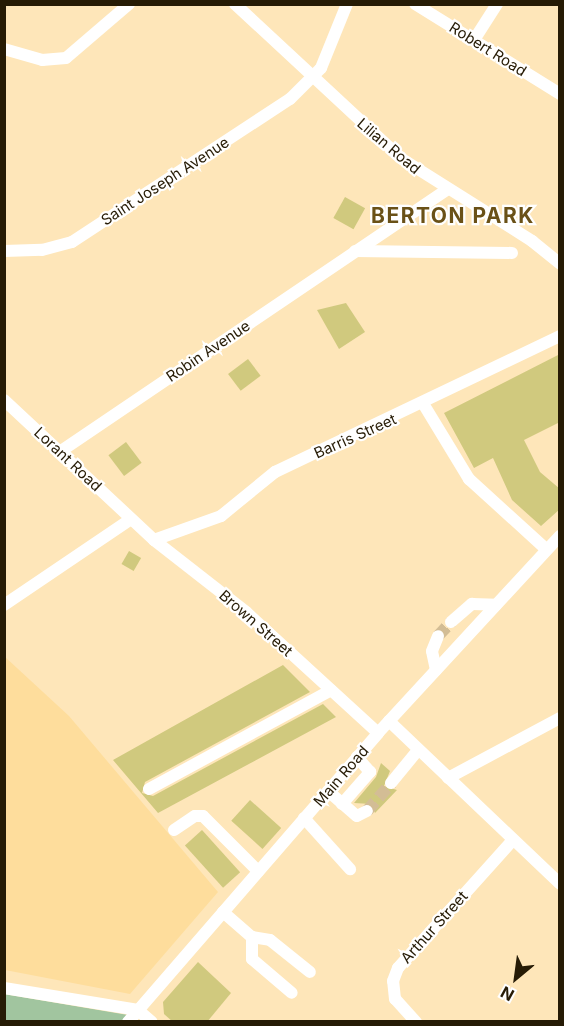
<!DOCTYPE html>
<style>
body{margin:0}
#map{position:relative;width:564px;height:1026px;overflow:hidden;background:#fee6b9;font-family:Inter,sans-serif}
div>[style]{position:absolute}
.built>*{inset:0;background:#fedd9c}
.green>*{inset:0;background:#a1c59f}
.building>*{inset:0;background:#d0c97e;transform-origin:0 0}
.minor-tunnel>*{height:12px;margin-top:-6px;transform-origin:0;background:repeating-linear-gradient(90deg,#d3bd95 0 12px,transparent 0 18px)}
.minor>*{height:12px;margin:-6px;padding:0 6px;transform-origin:6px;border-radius:6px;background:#fff}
span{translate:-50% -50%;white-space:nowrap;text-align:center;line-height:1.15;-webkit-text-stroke:4.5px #fff;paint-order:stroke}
.street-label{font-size:15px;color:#261b05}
.district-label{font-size:21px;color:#6a5117;font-weight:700;letter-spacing:1.5px}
.frame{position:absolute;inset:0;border:6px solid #261b05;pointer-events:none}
.north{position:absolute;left:486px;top:948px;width:60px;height:60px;-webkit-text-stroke:4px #fff;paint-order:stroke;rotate:209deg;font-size:16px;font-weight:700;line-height:24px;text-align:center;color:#261b05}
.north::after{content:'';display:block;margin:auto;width:21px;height:27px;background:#261b05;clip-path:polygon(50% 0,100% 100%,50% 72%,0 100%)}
</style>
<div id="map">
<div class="built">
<i style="clip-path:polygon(4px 656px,69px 716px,218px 892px,130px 994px,5px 970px)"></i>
</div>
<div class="green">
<i style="clip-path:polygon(4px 994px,128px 1015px,122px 1021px,5px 1021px)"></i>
</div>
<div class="building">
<i style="left:345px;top:197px;width:23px;height:24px;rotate:29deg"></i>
<i style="clip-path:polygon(346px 303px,365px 332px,339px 349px,317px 310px)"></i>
<i style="clip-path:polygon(560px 354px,560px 422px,524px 440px,540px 472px,560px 489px,560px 509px,541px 526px,512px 500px,493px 458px,474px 468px,444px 413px)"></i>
<i style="left:248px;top:359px;width:21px;height:25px;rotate:53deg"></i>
<i style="left:126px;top:442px;width:26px;height:22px;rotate:53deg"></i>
<i style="left:129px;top:551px;width:14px;height:15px;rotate:30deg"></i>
<i style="clip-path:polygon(283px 665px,310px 692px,145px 782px,142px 793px,153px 796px,323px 704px,336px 717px,158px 813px,113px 760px)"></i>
<i style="clip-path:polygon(381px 763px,390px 771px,384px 786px,397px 790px,375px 813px,371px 804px,354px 803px,376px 777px)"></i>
<i style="left:250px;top:800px;width:42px;height:28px;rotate:42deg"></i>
<i style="left:202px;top:830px;width:57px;height:23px;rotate:48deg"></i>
<i style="clip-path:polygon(198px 962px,231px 993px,207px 1022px,173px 1022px,164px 1014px,163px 1002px)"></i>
</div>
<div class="minor-tunnel">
<i style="left:438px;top:636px;width:19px;rotate:-47deg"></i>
<i style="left:367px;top:811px;width:37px;rotate:-49deg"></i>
</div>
<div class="minor">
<i style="left:235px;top:4px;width:228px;rotate:42.9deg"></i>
<i style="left:402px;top:159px;width:154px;rotate:32.2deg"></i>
<i style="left:532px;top:241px;width:36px;rotate:39deg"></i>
<i style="left:415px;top:4px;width:171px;rotate:31.8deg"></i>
<i style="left:474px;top:40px;width:43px;rotate:-57.4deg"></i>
<i style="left:4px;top:49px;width:40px;rotate:16deg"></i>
<i style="left:42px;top:60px;width:24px;rotate:-5deg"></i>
<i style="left:66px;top:58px;width:83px;rotate:-40.6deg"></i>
<i style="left:4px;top:251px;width:38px;rotate:-2deg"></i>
<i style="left:42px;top:250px;width:31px;rotate:-15deg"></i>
<i style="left:72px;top:242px;width:261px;rotate:-33.3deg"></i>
<i style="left:290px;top:99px;width:44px;rotate:-45deg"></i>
<i style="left:321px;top:68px;width:69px;rotate:-67.9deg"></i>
<i style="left:355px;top:251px;width:157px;rotate:0.7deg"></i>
<i style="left:4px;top:400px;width:205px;rotate:43deg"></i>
<i style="left:154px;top:540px;width:117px;rotate:38deg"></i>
<i style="left:246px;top:612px;width:179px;rotate:42.5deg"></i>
<i style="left:424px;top:405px;width:87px;rotate:58.7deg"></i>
<i style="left:469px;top:479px;width:104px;rotate:42.3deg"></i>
<i style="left:61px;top:451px;width:465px;rotate:-34.1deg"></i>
<i style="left:154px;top:540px;width:71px;rotate:-19.7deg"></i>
<i style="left:221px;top:516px;width:70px;rotate:-39.2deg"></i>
<i style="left:275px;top:472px;width:316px;rotate:-25.5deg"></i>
<i style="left:4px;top:605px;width:153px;rotate:-34.1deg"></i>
<i style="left:451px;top:622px;width:28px;rotate:-41deg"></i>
<i style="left:472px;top:604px;width:24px;rotate:2deg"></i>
<i style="left:436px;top:670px;width:19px;rotate:-102deg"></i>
<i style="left:432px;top:651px;width:16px;rotate:-68deg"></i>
<i style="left:389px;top:721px;width:236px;rotate:43.6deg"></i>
<i style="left:448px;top:778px;width:127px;rotate:-28.2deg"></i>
<i style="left:391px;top:783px;width:43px;rotate:-50.7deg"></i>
<i style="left:149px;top:789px;width:207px;rotate:-28.5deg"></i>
<i style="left:328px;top:791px;width:38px;rotate:41deg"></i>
<i style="left:357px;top:816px;width:11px;rotate:-27deg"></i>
<i style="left:342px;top:804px;width:43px;rotate:-48.8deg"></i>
<i style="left:370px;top:772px;width:20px;rotate:-131deg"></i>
<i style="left:304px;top:818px;width:69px;rotate:48deg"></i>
<i style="left:174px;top:830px;width:25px;rotate:-34deg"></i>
<i style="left:195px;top:816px;width:8px"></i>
<i style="left:203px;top:816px;width:78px;rotate:45deg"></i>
<i style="left:223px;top:912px;width:38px;rotate:41deg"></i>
<i style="left:252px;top:937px;width:18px;rotate:9deg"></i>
<i style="left:270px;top:940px;width:51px;rotate:38.7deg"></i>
<i style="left:252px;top:937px;width:22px;rotate:90deg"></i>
<i style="left:252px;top:959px;width:52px;rotate:40.4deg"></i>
<i style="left:4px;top:988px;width:136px;rotate:9.3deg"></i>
<i style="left:138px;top:1010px;width:18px;rotate:41deg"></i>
<i style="left:128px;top:1022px;width:382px;rotate:-49.1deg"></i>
<i style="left:378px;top:733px;width:268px;rotate:-47.3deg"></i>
<i style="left:416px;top:1022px;width:31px;rotate:-132deg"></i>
<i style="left:395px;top:999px;width:18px;rotate:-96deg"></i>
<i style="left:393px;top:981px;width:14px;rotate:-69deg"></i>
<i style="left:398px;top:968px;width:172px;rotate:-48.1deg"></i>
</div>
<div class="street-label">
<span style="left:488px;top:49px;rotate:32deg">Robert Road</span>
<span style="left:389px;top:146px;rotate:40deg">Lilian Road</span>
<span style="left:165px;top:181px;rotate:-33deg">Saint Joseph Avenue</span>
<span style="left:208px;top:351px;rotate:-34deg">Robin Avenue</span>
<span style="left:355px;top:436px;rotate:-24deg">Barris Street</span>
<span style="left:68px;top:459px;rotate:43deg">Lorant Road</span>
<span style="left:256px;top:623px;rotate:41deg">Brown Street</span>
<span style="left:341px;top:776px;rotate:-49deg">Main Road</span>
<span style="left:434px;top:927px;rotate:-48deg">Arthur Street</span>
</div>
<div class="district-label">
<span style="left:453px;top:216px">BERTON PARK</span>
</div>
<div class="frame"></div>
<div class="north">N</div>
</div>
